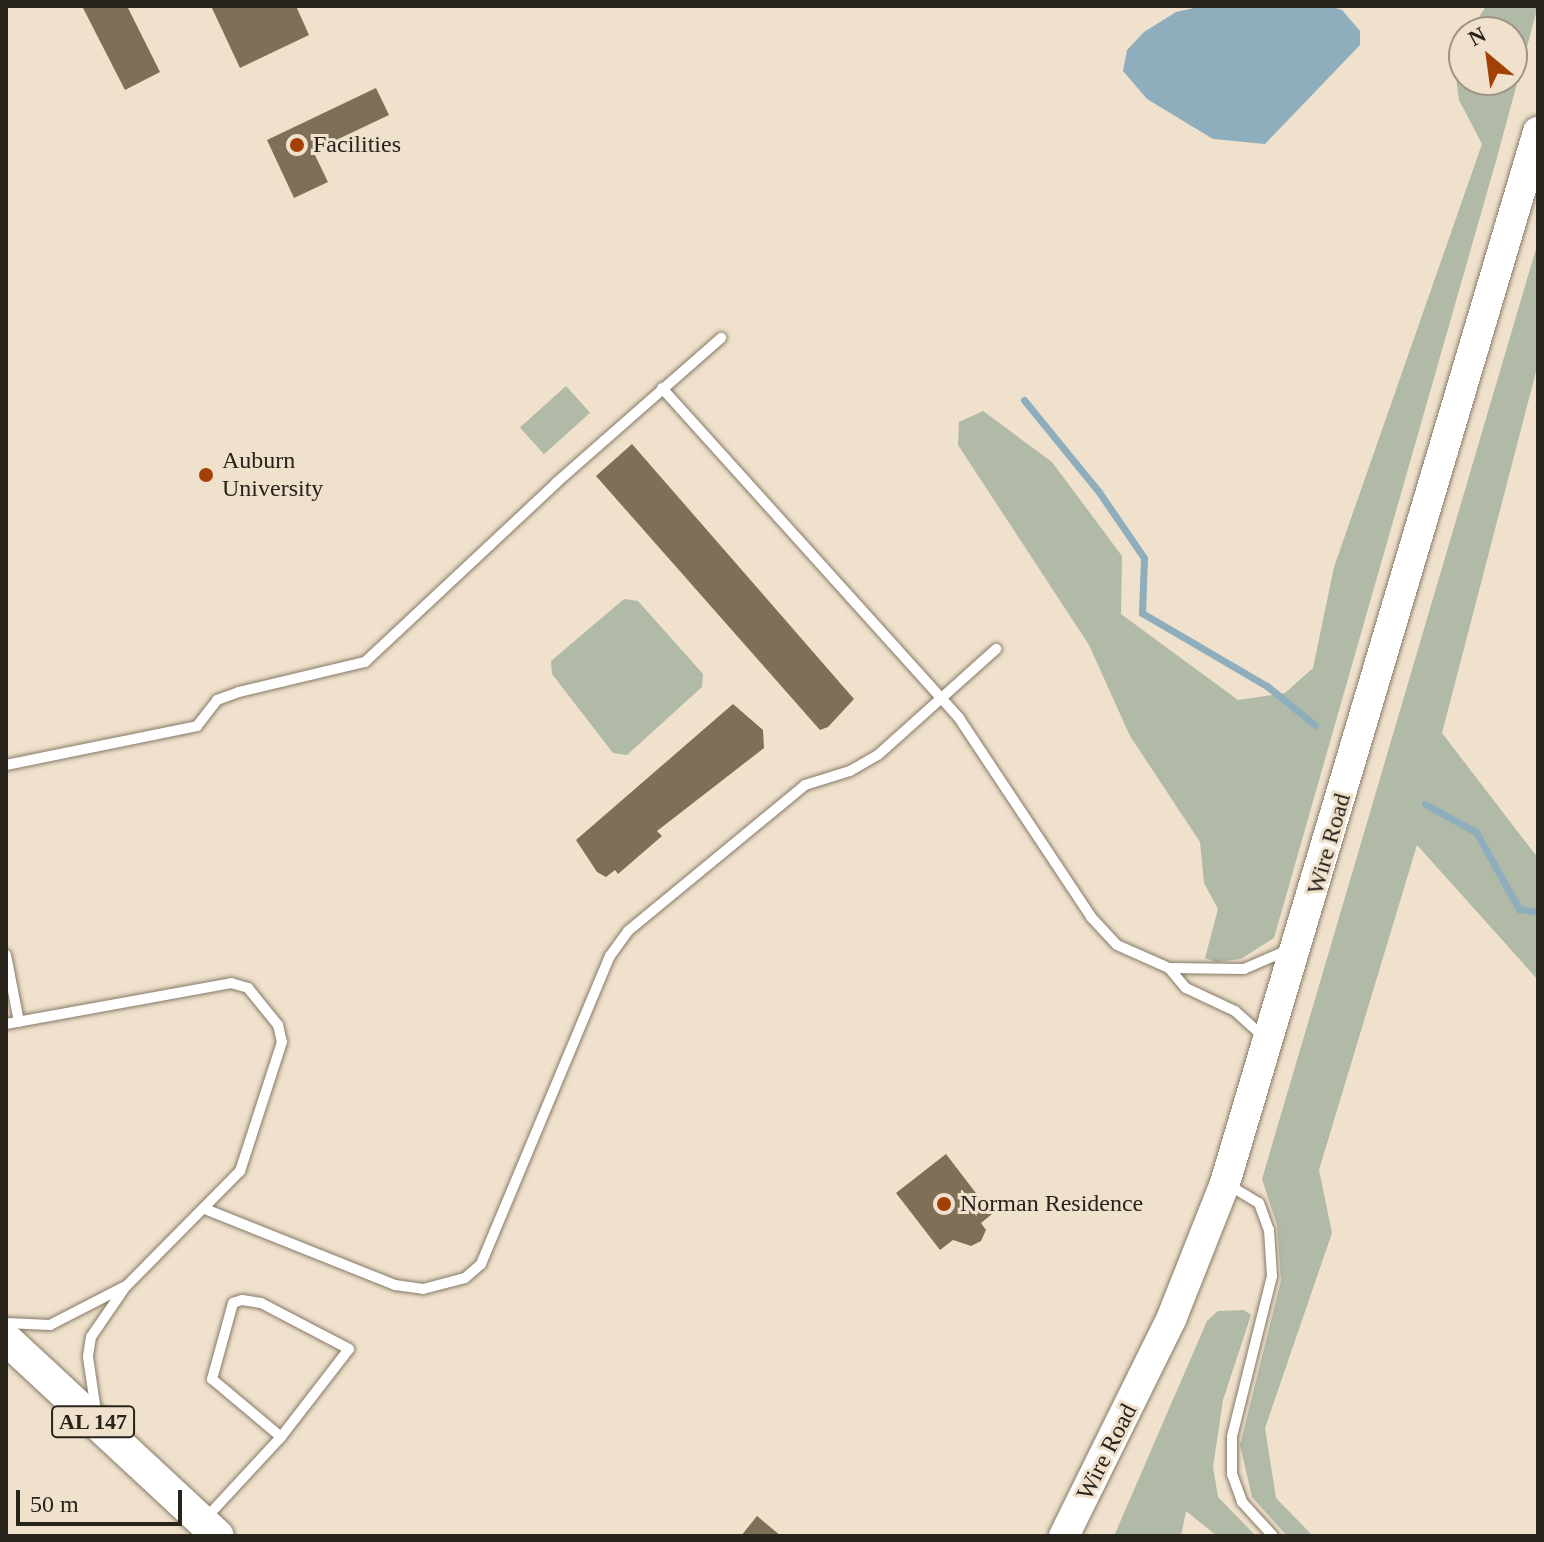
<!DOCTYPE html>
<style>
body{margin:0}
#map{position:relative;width:1544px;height:1542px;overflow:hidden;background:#efe1cc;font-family:"Times New Roman",serif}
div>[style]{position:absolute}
.green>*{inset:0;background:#b0baa6;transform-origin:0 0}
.water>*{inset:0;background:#8eaebe}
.stream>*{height:7px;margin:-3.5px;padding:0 3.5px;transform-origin:3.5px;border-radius:3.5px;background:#8eaebe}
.building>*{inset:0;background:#7f6f56}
.roads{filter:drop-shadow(0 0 2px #867967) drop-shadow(0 0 2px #867967)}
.lane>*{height:10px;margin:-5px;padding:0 5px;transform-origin:5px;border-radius:5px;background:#fff}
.secondary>*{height:30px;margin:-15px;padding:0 15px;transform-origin:15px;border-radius:15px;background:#fff}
.primary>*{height:32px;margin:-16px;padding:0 16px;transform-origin:16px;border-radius:16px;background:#fff}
.dots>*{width:22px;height:22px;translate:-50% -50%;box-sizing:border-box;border:4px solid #efe1cc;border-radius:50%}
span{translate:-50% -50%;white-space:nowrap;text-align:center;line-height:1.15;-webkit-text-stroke:6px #efe1cc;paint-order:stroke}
.shield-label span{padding:2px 6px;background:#efe1cc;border:2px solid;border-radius:6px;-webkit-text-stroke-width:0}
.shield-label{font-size:22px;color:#27221a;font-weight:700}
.poi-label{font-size:24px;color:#27221a}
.left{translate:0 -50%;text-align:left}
.street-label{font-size:24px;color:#27221a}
.frame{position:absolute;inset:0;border:8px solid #27221a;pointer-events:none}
.north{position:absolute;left:1448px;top:16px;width:80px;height:80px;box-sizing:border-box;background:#efe1cc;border:2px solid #9f9585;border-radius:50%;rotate:331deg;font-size:22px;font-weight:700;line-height:32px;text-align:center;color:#27221a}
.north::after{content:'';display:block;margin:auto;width:28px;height:36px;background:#a34006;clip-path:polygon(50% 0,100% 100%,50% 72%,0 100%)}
.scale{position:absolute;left:16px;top:1490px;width:166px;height:36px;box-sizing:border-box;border:4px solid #27221a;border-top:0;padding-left:10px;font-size:24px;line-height:28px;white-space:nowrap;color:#27221a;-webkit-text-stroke:6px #efe1cc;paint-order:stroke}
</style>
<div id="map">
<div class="green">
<i style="clip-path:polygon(1486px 6px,1538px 6px,1496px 161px,1274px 938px,1241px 959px,1216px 962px,1205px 958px,1218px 909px,1204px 883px,1200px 842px,1130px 736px,1089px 645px,958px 445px,959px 422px,983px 411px,1052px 462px,1122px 556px,1121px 614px,1238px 700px,1285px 693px,1313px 668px,1334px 567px,1482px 144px,1459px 100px,1453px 56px,1464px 41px,1464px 80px,1512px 80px,1512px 32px,1470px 32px)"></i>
<i style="clip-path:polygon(1538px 242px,1538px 364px,1442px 733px,1538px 858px,1538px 980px,1417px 845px,1319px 1170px,1332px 1233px,1265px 1428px,1276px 1498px,1313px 1536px,1287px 1536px,1252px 1497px,1240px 1445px,1281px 1280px,1277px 1225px,1262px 1179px)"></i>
<i style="left:566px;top:386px;width:36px;height:62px;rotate:48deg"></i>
<i style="clip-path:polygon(624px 599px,638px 601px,703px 674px,702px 687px,627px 755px,613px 753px,552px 674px,551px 661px)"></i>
<i style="clip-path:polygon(1244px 1310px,1251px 1315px,1223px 1400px,1213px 1467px,1218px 1497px,1256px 1536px,1217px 1536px,1186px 1511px,1181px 1536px,1114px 1536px,1207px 1321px,1218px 1311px)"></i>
</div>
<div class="water">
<i style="clip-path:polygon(1203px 6px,1329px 6px,1342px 10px,1360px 31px,1360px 45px,1265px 144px,1213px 139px,1147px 99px,1123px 71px,1127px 50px,1144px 32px,1176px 12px)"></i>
</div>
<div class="stream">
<i style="left:1024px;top:400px;width:119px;rotate:50.8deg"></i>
<i style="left:1099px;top:492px;width:80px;rotate:55.7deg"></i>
<i style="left:1144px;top:558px;width:55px;rotate:92.1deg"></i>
<i style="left:1142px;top:613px;width:145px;rotate:30.3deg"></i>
<i style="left:1267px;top:686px;width:62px;rotate:39.1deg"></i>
<i style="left:1425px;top:804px;width:58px;rotate:28.8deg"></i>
<i style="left:1476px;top:832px;width:88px;rotate:60.8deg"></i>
<i style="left:1519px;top:909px;width:19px;rotate:9deg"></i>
</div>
<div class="building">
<i style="clip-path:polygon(82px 6px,127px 6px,160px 72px,125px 90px)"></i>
<i style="clip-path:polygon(211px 6px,296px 6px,309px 35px,240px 68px)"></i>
<i style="clip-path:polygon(376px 88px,389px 115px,313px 151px,328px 182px,294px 198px,267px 140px)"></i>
<i style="clip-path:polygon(632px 444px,854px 699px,828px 727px,820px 730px,596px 476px)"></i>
<i style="clip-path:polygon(733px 704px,763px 730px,764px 748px,657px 831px,662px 836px,618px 874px,615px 870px,606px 877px,597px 872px,576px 840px)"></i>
<i style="clip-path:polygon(946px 1154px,992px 1214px,981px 1223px,986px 1230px,981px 1241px,971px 1246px,953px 1240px,940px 1250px,896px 1193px)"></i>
<i style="clip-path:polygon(757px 1516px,781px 1536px,741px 1536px)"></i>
</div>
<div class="roads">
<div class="lane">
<i style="left:662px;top:388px;width:444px;rotate:48deg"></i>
<i style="left:959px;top:718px;width:239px;rotate:56.4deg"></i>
<i style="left:1091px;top:917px;width:38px;rotate:47deg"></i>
<i style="left:1117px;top:945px;width:57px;rotate:23.9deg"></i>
<i style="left:1169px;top:968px;width:26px;rotate:50deg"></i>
<i style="left:1186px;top:988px;width:54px;rotate:25.1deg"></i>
<i style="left:1235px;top:1011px;width:38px;rotate:42deg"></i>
<i style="left:6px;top:765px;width:195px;rotate:-11.5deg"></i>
<i style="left:197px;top:726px;width:33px;rotate:-52deg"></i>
<i style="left:217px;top:700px;width:23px;rotate:-20deg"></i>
<i style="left:239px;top:692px;width:130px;rotate:-13.4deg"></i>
<i style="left:365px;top:662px;width:262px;rotate:-43.1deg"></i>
<i style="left:556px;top:483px;width:220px;rotate:-41.3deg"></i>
<i style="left:6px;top:955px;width:68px;rotate:79deg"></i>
<i style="left:1169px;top:968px;width:75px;rotate:0.8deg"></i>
<i style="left:1244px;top:969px;width:50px;rotate:-23.5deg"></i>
<i style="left:6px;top:1024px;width:229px;rotate:-10.3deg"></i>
<i style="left:231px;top:983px;width:18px;rotate:16deg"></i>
<i style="left:248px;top:988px;width:48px;rotate:51deg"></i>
<i style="left:278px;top:1025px;width:17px;rotate:77deg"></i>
<i style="left:282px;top:1042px;width:136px;rotate:108deg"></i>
<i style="left:240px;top:1171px;width:162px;rotate:134.7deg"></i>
<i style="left:126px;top:1286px;width:62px;rotate:124.5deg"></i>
<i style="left:91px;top:1337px;width:20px;rotate:99deg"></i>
<i style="left:88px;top:1357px;width:55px;rotate:81.6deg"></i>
<i style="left:1227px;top:1184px;width:37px;rotate:31deg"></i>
<i style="left:1259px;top:1203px;width:29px;rotate:70deg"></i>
<i style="left:1269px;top:1230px;width:46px;rotate:86.3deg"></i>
<i style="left:1272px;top:1276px;width:166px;rotate:104deg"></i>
<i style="left:1232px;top:1437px;width:37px;rotate:90deg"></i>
<i style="left:1232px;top:1474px;width:30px;rotate:70deg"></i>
<i style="left:1242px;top:1502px;width:46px;rotate:47.6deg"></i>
<i style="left:205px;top:1209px;width:205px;rotate:21.8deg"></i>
<i style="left:395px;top:1285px;width:28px;rotate:8deg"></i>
<i style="left:423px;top:1289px;width:43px;rotate:-14.7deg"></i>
<i style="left:465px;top:1278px;width:21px;rotate:-41deg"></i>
<i style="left:481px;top:1264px;width:334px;rotate:-67.3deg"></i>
<i style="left:610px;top:956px;width:31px;rotate:-54deg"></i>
<i style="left:628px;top:931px;width:229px;rotate:-39.5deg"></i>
<i style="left:805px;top:785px;width:47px;rotate:-17.3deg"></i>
<i style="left:850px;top:771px;width:32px;rotate:-30deg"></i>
<i style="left:878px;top:755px;width:159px;rotate:-41.9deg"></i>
<i style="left:6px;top:1323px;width:44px;rotate:2.6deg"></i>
<i style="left:50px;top:1325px;width:83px;rotate:-27.2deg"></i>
<i style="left:206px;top:1518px;width:110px;rotate:-47.2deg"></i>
<i style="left:281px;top:1437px;width:111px;rotate:-52.3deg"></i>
<i style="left:349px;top:1349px;width:99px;rotate:-152.4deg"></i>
<i style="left:261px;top:1303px;width:19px;rotate:-171deg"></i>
<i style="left:242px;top:1300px;width:9px;rotate:162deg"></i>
<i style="left:233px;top:1303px;width:79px;rotate:105.4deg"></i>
<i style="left:212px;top:1379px;width:90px;rotate:40deg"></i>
</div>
<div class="secondary">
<i style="left:1064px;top:1536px;width:244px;rotate:-63.7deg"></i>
<i style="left:1172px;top:1317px;width:144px;rotate:-68.4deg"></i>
<i style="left:1225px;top:1183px;width:1097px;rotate:-73.42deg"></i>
</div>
<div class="primary">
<i style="left:6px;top:1339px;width:289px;rotate:42.9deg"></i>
</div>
</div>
<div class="dots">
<i style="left:297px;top:145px;background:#a34006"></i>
<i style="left:206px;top:475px;background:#a34006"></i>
<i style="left:944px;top:1204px;background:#a34006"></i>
</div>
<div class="shield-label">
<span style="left:93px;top:1422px">AL 147</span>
</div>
<div class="poi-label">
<span class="left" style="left:313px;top:145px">Facilities</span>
<span class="left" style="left:222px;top:475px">Auburn<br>University</span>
<span class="left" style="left:960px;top:1204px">Norman Residence</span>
</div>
<div class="street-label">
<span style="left:1329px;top:844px;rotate:-74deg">Wire Road</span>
<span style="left:1107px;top:1452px;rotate:-63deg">Wire Road</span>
</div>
<div class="frame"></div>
<div class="north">N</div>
<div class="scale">50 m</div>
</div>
